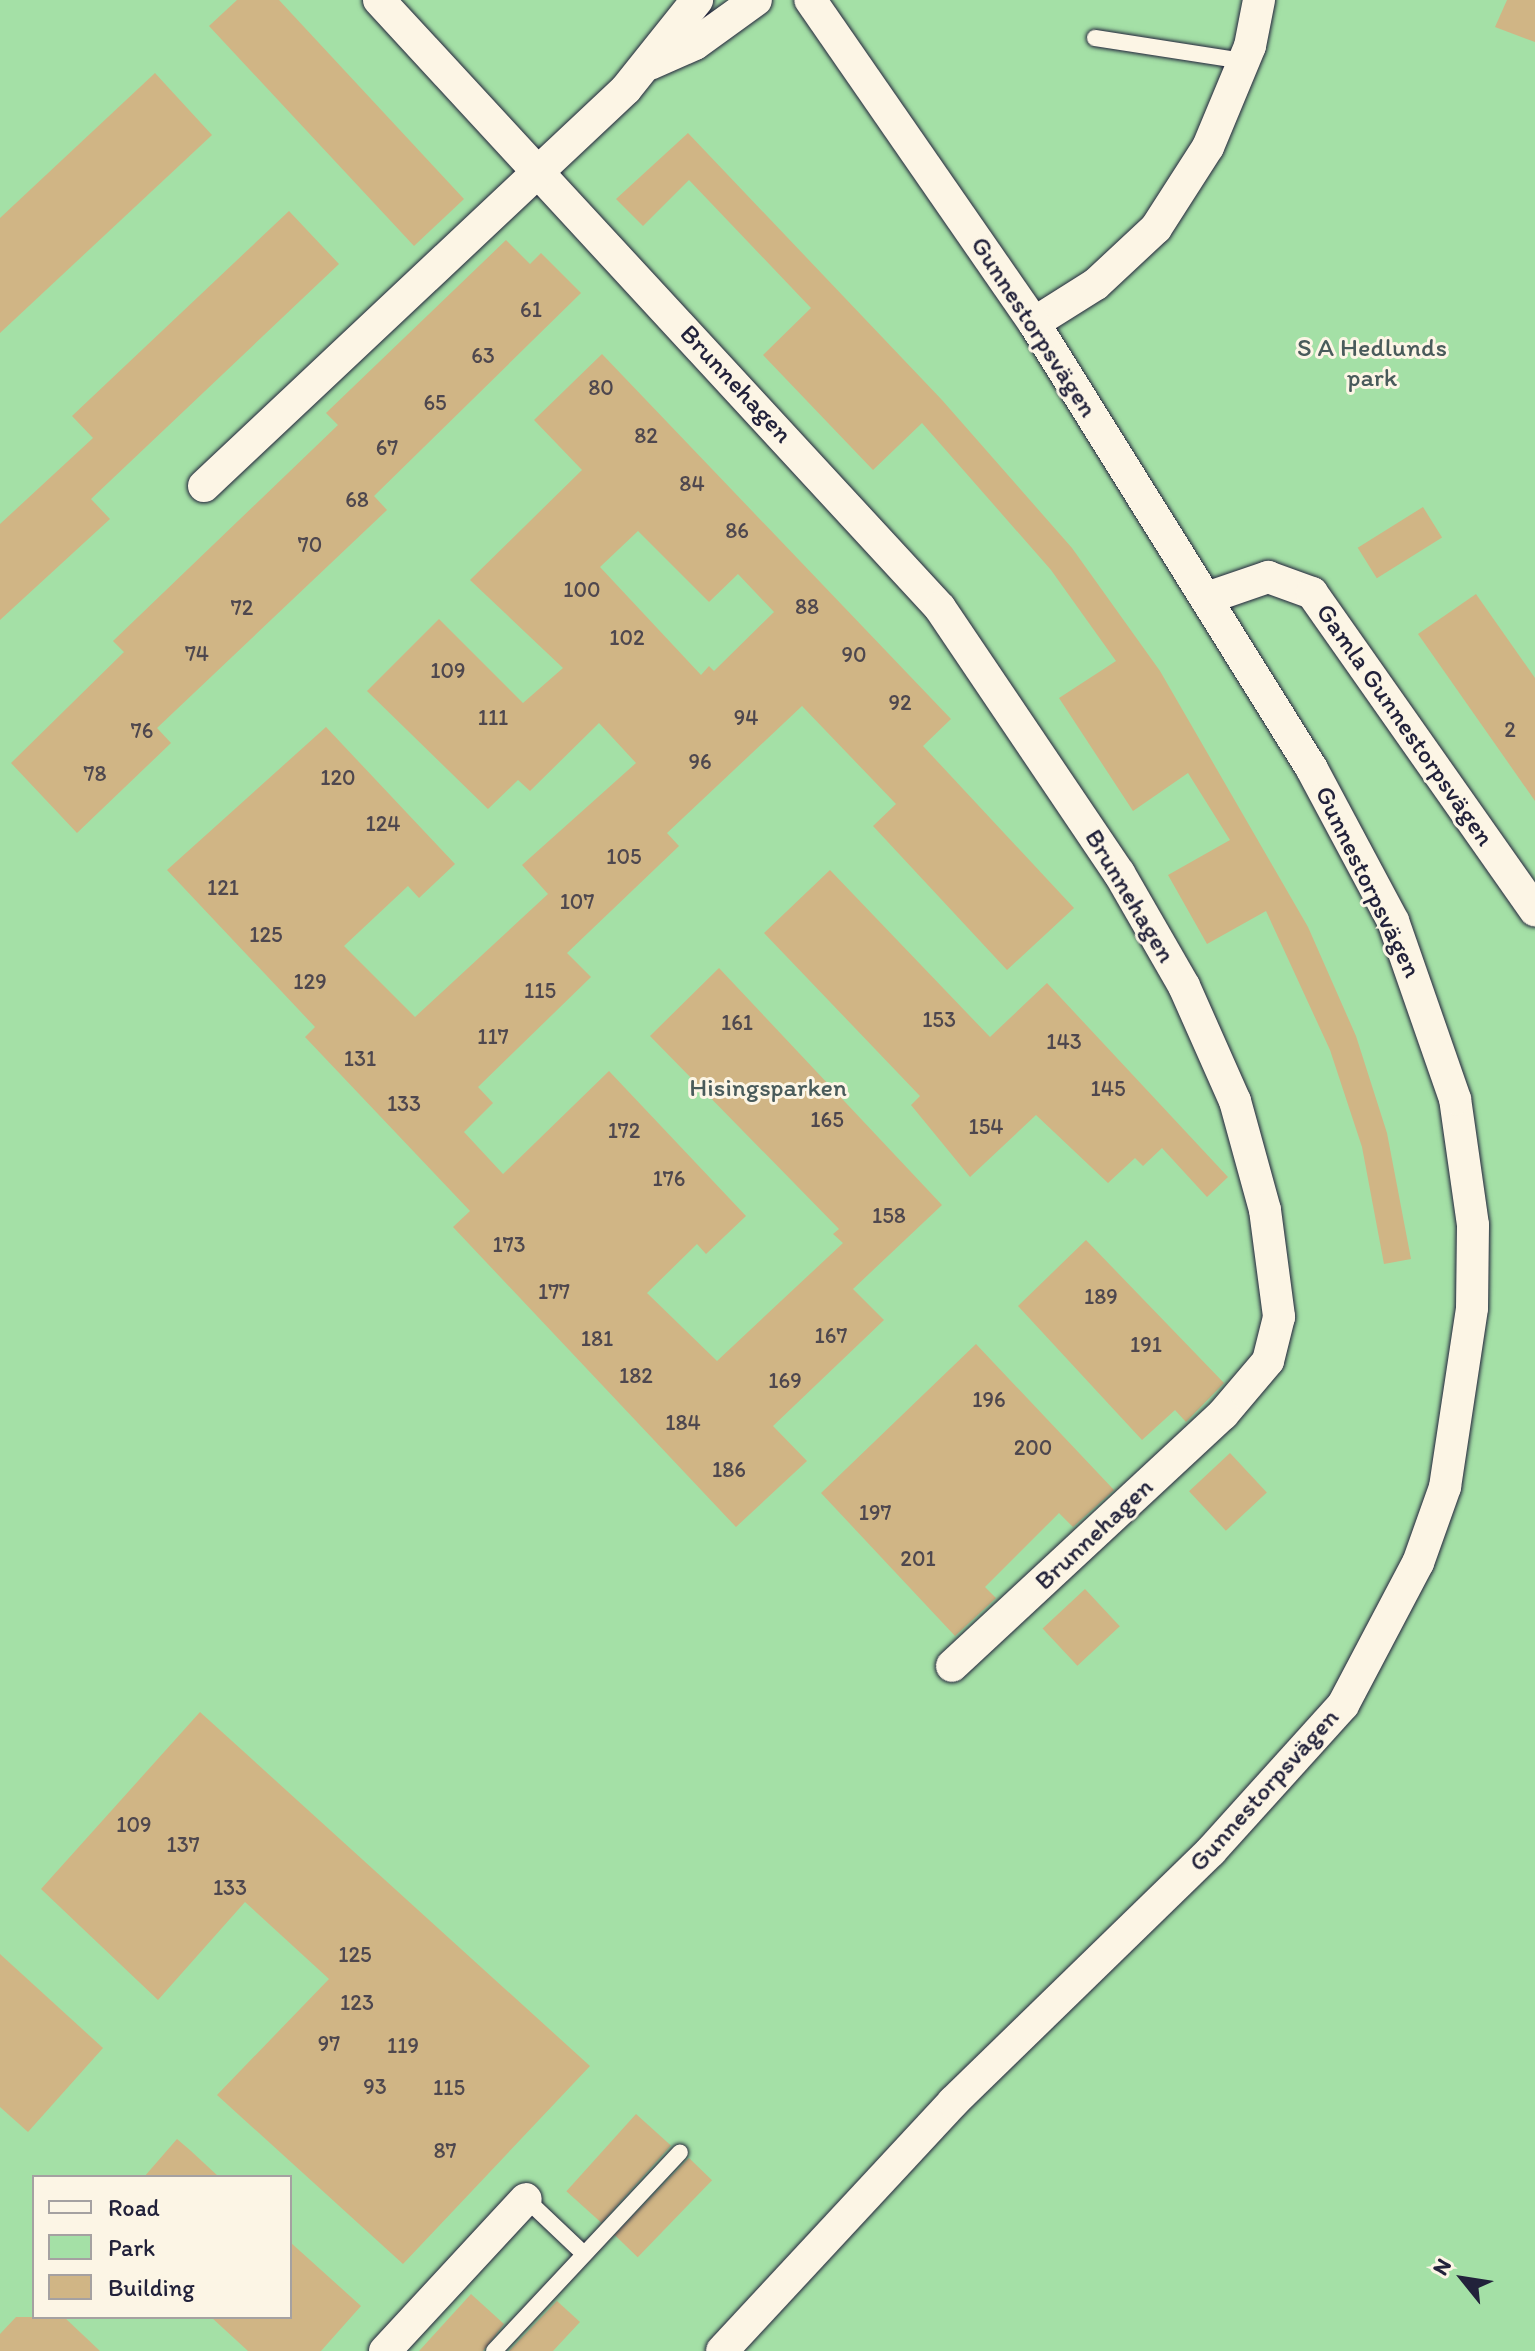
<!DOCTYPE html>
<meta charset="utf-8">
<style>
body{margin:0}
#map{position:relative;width:1535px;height:2351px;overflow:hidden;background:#efe2c8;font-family:Itim,sans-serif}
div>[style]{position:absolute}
.green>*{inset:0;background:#a4e0a6}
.building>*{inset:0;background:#d0b585;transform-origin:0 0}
.roads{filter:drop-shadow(0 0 2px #22223b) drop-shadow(0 0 2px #22223b)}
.service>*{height:16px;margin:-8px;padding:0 8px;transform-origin:8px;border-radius:8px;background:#fcf5e5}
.minor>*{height:32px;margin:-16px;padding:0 16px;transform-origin:16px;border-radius:16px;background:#fcf5e5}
span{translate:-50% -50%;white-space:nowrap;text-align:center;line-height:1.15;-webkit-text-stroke:6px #fcf5e5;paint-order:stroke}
.number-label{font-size:22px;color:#4e474e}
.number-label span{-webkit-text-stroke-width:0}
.street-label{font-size:26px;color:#22223b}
.park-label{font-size:26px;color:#495b5b}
.legend{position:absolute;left:32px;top:2175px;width:260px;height:144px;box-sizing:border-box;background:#fcf5e5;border:2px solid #a5a1a1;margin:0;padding:10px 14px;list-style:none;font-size:24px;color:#22223b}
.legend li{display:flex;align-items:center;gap:16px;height:40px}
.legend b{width:40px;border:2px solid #a5a1a1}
.north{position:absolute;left:1423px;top:2239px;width:80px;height:80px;-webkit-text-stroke:6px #fcf5e5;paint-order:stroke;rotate:300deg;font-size:22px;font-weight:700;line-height:32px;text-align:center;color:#22223b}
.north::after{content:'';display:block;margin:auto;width:28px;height:36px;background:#22223b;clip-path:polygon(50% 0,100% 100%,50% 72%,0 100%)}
</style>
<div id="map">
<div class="green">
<i style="clip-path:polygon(evenodd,0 0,1535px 0,1535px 2351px,0 2351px,0 0,34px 2177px,290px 2177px,290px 2317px,34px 2317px,34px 2177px)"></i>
</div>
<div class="building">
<i style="clip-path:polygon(237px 0,279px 0,464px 199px,414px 246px,209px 26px)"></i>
<i style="clip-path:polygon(1507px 0,1535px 0,1535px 42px,1495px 27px)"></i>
<i style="clip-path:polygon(155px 73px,212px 135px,0 333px,0 218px)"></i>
<i style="clip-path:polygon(688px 133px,942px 400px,1072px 548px,1160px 671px,1308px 927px,1356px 1036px,1387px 1133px,1411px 1259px,1384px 1264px,1362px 1147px,1330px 1050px,1266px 911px,1207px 944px,1168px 875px,1230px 840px,1188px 773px,1133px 811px,1059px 698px,1116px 661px,1051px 570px,922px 423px,873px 470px,763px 355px,811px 308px,689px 180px,643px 226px,616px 199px)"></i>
<i style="clip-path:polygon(289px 211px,339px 264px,91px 499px,110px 519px,0 620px,0 524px,93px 438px,72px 416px)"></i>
<i style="clip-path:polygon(506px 240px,530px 264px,541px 253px,581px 293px,374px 496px,387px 510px,157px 728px,171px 743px,77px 833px,11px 763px,124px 652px,113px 641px,338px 425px,326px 413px)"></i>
<i style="clip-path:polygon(evenodd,602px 354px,951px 719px,923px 746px,1074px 908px,1007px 970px,873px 826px,896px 804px,802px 706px,667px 833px,679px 846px,567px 953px,591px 977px,478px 1087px,493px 1103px,464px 1132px,503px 1174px,609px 1071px,746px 1216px,706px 1254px,697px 1244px,647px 1293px,717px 1361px,843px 1243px,833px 1234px,839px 1229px,650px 1036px,719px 968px,942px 1205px,853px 1289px,884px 1320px,773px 1426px,807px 1461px,736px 1527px,453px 1227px,470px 1211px,305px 1037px,315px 1027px,167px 870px,326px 727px,455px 864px,419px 898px,408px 886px,344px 946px,415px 1017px,548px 894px,522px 865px,636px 763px,599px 723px,530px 791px,518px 780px,488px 809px,367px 691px,439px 619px,523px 703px,563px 668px,470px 580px,582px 470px,534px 420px,602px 354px,638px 531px,709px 602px,738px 574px,774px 612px,714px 671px,709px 666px,701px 675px,600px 567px,638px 531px)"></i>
<i style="left:1423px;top:507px;width:36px;height:77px;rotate:58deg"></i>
<i style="clip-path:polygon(1476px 594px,1535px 678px,1535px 801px,1418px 634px)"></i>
<i style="clip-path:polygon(830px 870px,990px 1037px,1047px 983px,1228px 1177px,1207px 1197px,1162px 1148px,1143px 1166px,1135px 1158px,1108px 1183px,1036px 1115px,970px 1177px,911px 1105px,920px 1096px,764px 933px)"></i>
<i style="clip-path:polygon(1086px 1240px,1224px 1383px,1186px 1422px,1175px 1410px,1142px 1440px,1018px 1306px)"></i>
<i style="clip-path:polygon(976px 1344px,1114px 1490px,1073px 1527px,1059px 1513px,985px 1587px,996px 1598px,955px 1636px,821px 1493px)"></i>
<i style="left:1230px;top:1453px;width:54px;height:56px;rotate:47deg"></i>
<i style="left:1085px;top:1589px;width:51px;height:58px;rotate:47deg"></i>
<i style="clip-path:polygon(200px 1712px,590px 2066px,403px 2264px,217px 2095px,329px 1979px,245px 1902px,158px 2000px,41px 1889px)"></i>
<i style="clip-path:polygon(0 1954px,103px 2048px,28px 2132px,0 2107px)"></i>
<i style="left:636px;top:2114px;width:47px;height:104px;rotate:42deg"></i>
<i style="clip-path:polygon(177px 2139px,191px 2151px,219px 2177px,144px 2177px)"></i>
<i style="left:689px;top:2158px;width:32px;height:107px;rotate:44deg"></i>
<i style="clip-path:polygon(290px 2242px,361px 2306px,321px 2351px,248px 2351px,211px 2317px,290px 2317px)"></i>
<i style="clip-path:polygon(471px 2294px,504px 2324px,483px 2351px,419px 2351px)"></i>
<i style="clip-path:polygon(557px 2301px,580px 2322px,553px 2351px,509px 2351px)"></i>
<i style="clip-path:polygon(16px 2317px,64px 2317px,100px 2351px,0 2351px,0 2334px)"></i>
</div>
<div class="roads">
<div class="service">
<i style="left:1095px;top:38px;width:151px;rotate:8.8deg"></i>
<i style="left:526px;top:2199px;width:80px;rotate:43.5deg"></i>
<i style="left:494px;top:2351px;width:272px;rotate:-46.9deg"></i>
</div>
<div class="minor">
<i style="left:379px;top:0;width:827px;rotate:47.3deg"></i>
<i style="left:940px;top:608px;width:320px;rotate:56deg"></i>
<i style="left:1119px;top:873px;width:130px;rotate:60.1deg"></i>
<i style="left:1184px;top:986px;width:126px;rotate:66.1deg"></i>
<i style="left:1235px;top:1101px;width:113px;rotate:74.6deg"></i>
<i style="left:1265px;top:1210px;width:108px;rotate:82.5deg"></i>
<i style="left:1279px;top:1317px;width:45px;rotate:104deg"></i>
<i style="left:1268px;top:1361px;width:70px;rotate:130.3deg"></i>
<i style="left:1223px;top:1414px;width:370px;rotate:137.1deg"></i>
<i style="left:650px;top:64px;width:49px;rotate:-24deg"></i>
<i style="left:695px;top:44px;width:75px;rotate:-35.8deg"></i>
<i style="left:1034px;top:323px;width:73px;rotate:-32.2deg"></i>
<i style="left:1096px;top:284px;width:82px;rotate:-43deg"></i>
<i style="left:1156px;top:228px;width:96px;rotate:-57.3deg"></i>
<i style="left:1208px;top:147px;width:109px;rotate:-67.4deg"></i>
<i style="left:1250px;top:46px;width:47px;rotate:-78.9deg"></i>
<i style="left:204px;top:486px;width:579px;rotate:-43.25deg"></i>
<i style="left:626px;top:89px;width:114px;rotate:-51.4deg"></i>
<i style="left:1207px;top:598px;width:65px;rotate:-19deg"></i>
<i style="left:1268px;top:577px;width:47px;rotate:20deg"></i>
<i style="left:1312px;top:593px;width:388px;rotate:54.9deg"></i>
<i style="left:385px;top:2351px;width:207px;rotate:-47.2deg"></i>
<i style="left:722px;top:2351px;width:340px;rotate:-47.1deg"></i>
<i style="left:953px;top:2102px;width:360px;rotate:-44.2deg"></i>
<i style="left:1211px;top:1851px;width:197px;rotate:-47.9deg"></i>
<i style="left:1343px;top:1705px;width:161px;rotate:-62.2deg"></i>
<i style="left:1418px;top:1563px;width:81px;rotate:-70.4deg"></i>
<i style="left:1445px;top:1487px;width:181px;rotate:-81.4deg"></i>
<i style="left:1472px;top:1308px;width:83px;rotate:-89.3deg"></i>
<i style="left:1473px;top:1225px;width:127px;rotate:-98.1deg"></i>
<i style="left:1455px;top:1099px;width:188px;rotate:-109.2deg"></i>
<i style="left:1393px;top:921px;width:172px;rotate:-118.1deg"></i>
<i style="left:1312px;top:769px;width:526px;rotate:-121.94deg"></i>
<i style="left:1034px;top:323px;width:393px;rotate:-124.7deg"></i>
</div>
</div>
<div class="number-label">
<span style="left:531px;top:310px">61</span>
<span style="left:483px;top:356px">63</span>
<span style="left:601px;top:388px">80</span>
<span style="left:435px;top:403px">65</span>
<span style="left:646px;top:436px">82</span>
<span style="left:387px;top:448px">67</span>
<span style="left:692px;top:484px">84</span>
<span style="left:357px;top:500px">68</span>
<span style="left:737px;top:531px">86</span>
<span style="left:310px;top:545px">70</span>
<span style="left:582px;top:590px">100</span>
<span style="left:807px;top:607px">88</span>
<span style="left:242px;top:608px">72</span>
<span style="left:627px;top:638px">102</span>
<span style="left:197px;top:654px">74</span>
<span style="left:854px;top:655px">90</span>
<span style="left:448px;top:671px">109</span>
<span style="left:900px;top:703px">92</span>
<span style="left:493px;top:718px">111</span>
<span style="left:746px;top:718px">94</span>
<span style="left:1510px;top:730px">2</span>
<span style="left:142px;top:731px">76</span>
<span style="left:700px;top:762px">96</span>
<span style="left:95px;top:774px">78</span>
<span style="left:338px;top:778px">120</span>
<span style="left:383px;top:824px">124</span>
<span style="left:624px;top:857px">105</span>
<span style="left:223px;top:888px">121</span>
<span style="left:577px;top:902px">107</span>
<span style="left:266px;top:935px">125</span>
<span style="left:310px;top:982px">129</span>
<span style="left:540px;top:991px">115</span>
<span style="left:939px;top:1020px">153</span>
<span style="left:737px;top:1023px">161</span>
<span style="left:493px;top:1037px">117</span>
<span style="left:1064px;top:1042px">143</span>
<span style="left:360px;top:1059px">131</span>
<span style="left:1108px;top:1089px">145</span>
<span style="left:404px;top:1104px">133</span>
<span style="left:827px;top:1120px">165</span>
<span style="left:986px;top:1127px">154</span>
<span style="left:624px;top:1131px">172</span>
<span style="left:669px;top:1179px">176</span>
<span style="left:889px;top:1216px">158</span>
<span style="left:509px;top:1245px">173</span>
<span style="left:554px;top:1292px">177</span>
<span style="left:1101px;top:1297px">189</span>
<span style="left:831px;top:1336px">167</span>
<span style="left:597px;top:1339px">181</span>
<span style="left:1146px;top:1345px">191</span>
<span style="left:636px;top:1376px">182</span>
<span style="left:785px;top:1381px">169</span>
<span style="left:989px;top:1400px">196</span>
<span style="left:683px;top:1423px">184</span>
<span style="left:1033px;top:1448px">200</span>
<span style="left:729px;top:1470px">186</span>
<span style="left:875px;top:1513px">197</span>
<span style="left:918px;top:1559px">201</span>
<span style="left:134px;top:1825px">109</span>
<span style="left:183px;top:1845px">137</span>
<span style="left:230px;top:1888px">133</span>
<span style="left:355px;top:1955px">125</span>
<span style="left:357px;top:2003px">123</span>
<span style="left:329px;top:2044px">97</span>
<span style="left:403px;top:2046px">119</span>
<span style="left:375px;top:2087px">93</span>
<span style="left:449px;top:2088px">115</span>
<span style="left:445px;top:2151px">87</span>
</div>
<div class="street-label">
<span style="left:1034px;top:327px;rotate:57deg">Gunnestorpsvägen</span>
<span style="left:736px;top:384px;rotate:47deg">Brunnehagen</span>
<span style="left:1405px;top:725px;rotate:55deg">Gamla Gunnestorpsvägen</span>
<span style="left:1368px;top:882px;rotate:64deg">Gunnestorpsvägen</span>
<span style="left:1130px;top:896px;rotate:59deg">Brunnehagen</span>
<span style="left:1094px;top:1534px;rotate:-43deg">Brunnehagen</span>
<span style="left:1264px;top:1790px;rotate:-48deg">Gunnestorpsvägen</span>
</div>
<div class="park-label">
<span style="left:1372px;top:363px">S A Hedlunds<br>park</span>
<span style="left:768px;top:1088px">Hisingsparken</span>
</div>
<ul class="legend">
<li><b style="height:10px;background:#fcf5e5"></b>Road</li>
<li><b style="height:22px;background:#a4e0a6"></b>Park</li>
<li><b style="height:22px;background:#d0b585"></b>Building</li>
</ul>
<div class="north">N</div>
</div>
